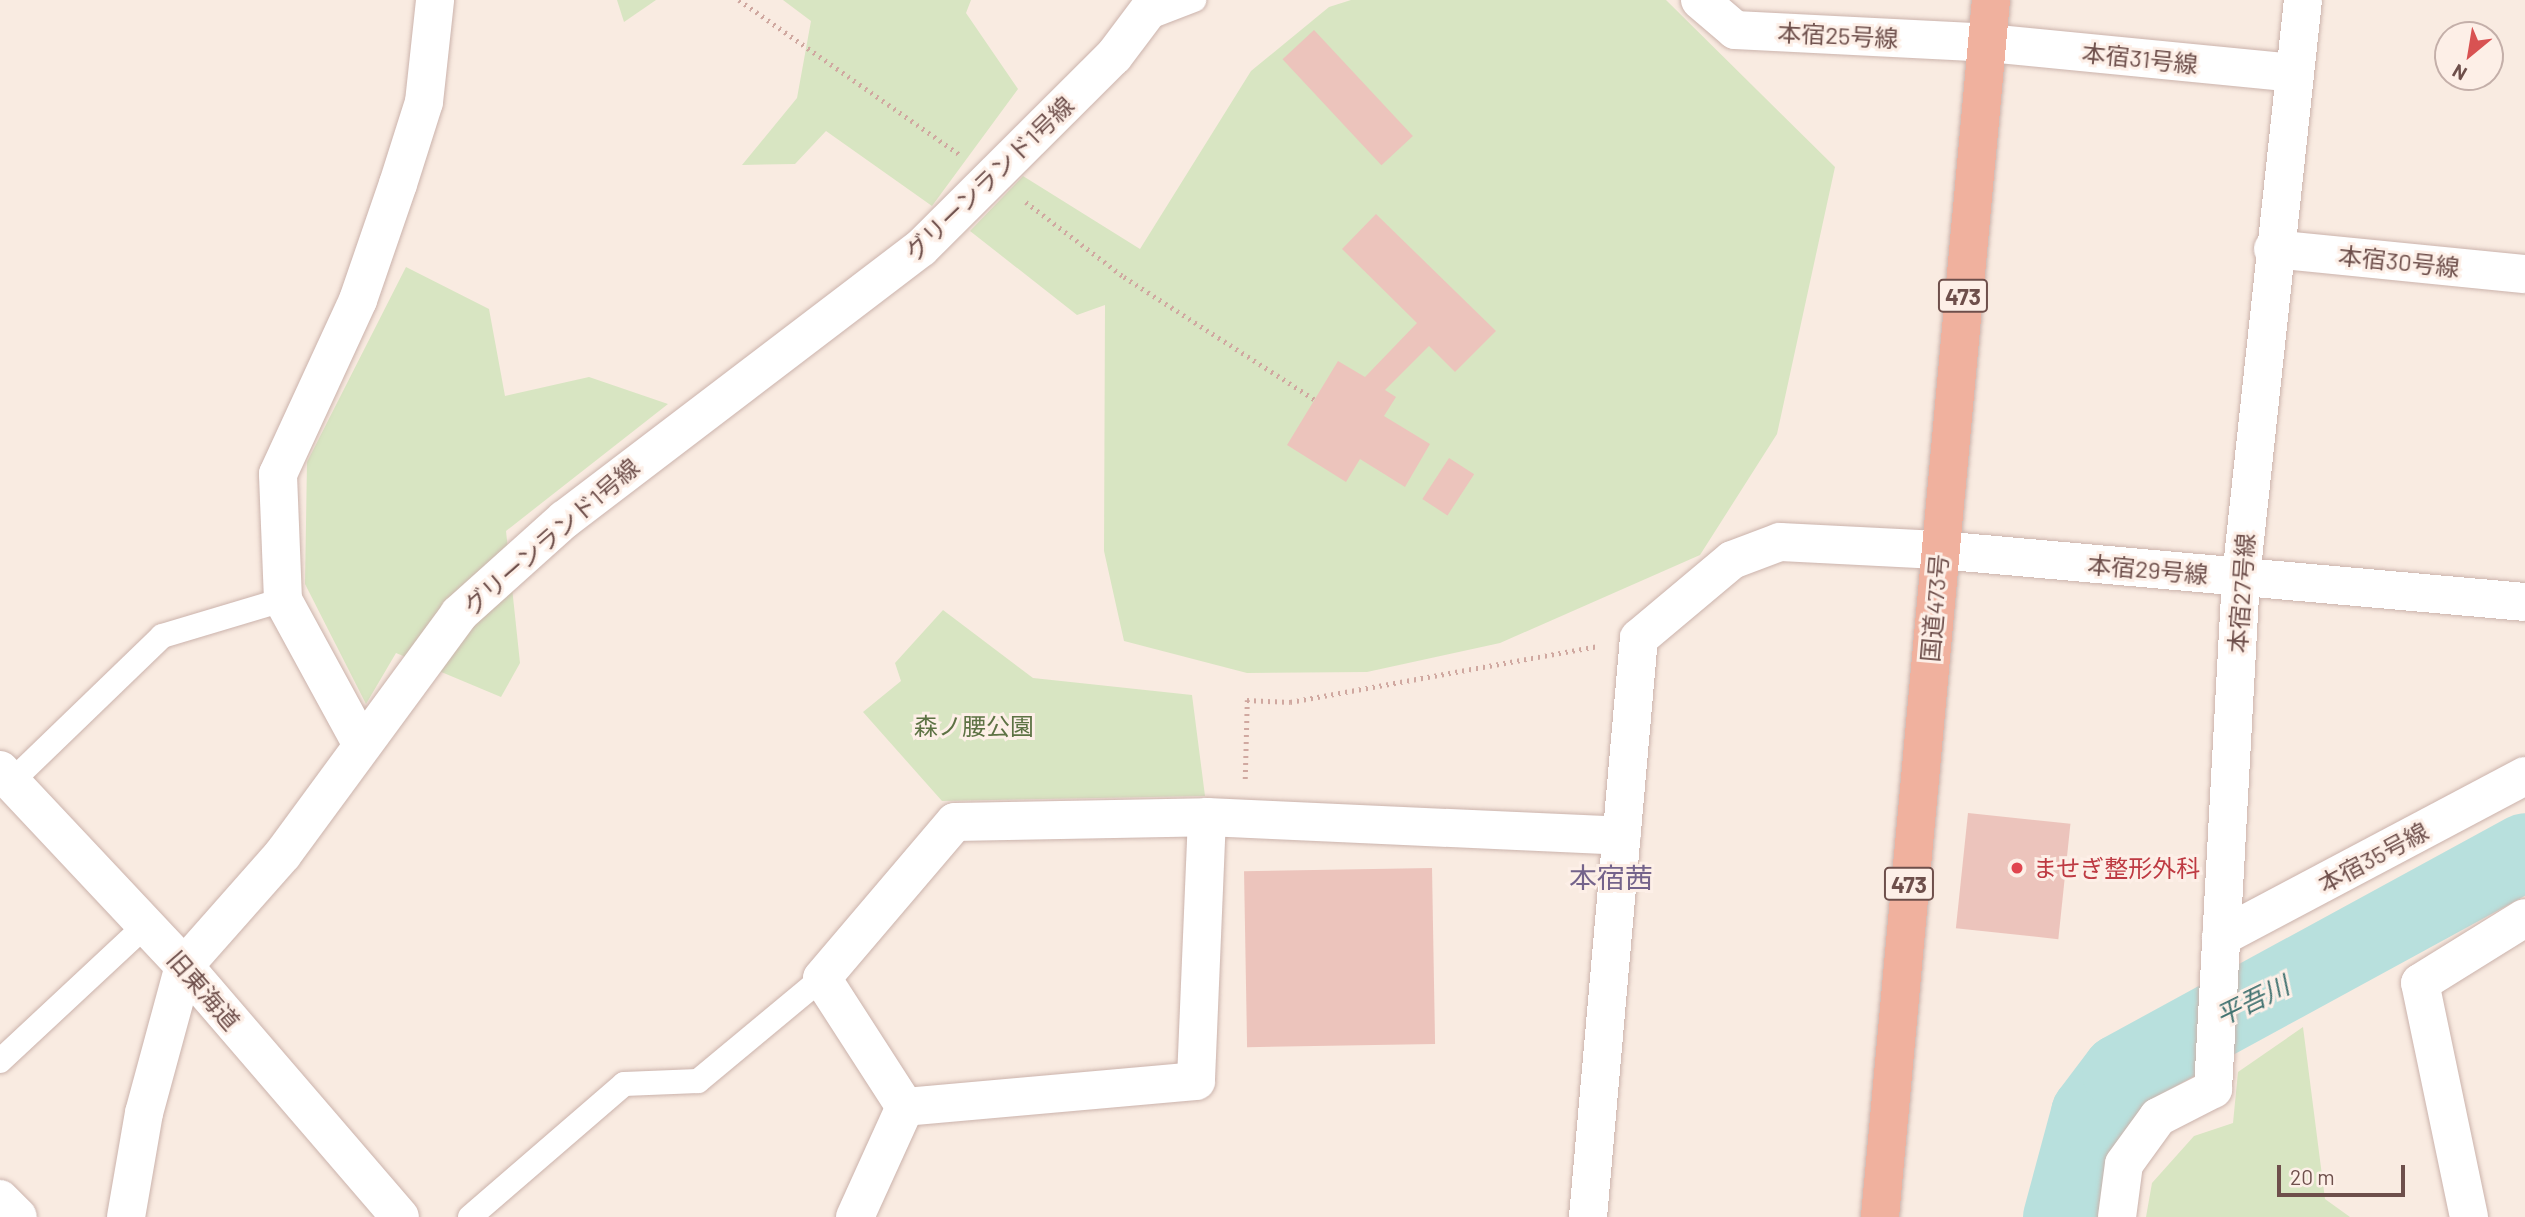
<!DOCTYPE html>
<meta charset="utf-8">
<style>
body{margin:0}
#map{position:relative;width:2525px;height:1217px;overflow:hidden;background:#f9ebe1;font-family:Barlow,"Noto Sans JP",sans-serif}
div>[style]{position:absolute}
.green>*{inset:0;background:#d8e5c2}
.river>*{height:77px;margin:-38.5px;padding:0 38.5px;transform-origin:38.5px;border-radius:38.5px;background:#b8e0dd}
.building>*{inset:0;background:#ecc4bc;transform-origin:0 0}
.path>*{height:4.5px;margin-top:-2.25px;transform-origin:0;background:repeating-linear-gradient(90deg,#d0a8a0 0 2px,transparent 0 7px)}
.roads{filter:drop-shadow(0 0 2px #cbb3ac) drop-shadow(0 0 2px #cbb3ac)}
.service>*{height:24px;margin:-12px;padding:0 12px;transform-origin:12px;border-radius:12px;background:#fff}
.minor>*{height:38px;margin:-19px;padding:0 19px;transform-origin:19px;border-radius:19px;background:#fff}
.trunk>*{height:38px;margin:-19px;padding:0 19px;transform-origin:19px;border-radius:19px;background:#f0b19e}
.dots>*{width:19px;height:19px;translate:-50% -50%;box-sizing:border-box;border:4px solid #fdefe7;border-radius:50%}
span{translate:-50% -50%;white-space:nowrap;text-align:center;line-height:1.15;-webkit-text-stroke:6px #fdefe7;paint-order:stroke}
.shield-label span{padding:2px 5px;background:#fdefe7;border:2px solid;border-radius:5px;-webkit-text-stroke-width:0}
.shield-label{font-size:23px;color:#6e4f4b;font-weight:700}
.street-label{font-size:24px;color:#6e4f4b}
.park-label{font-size:24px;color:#5d7244}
.health-label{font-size:24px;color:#be3a42}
.left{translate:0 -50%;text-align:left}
.water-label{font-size:26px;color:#417270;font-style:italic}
.quarter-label{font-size:28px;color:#74638b}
.north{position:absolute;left:2434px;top:21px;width:70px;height:70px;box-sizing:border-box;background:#fdefe7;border:2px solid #c4afa9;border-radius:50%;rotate:210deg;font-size:19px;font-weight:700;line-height:28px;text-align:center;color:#6e4f4b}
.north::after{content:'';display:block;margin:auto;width:24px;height:32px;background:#d85252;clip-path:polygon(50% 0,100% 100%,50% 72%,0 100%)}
.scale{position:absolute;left:2277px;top:1165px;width:128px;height:32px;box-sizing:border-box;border:4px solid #6e4f4b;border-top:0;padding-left:9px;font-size:21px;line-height:24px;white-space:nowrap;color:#6e4f4b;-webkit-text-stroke:5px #fdefe7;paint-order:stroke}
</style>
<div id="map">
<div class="green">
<i style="clip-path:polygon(617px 0,656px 0,624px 22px)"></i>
<i style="clip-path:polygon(783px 0,971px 0,966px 13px,1018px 89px,932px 206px,826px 131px,795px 164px,742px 165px,797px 98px,811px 21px)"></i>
<i style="clip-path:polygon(1351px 0,1666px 0,1835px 167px,1777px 434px,1700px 555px,1500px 643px,1367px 672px,1247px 673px,1124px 641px,1104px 551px,1105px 305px,1077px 315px,970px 231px,1023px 176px,1140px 249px,1251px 71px,1329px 7px)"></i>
<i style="clip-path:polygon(406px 267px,489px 309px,505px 396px,589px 377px,668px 404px,506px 531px,520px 663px,501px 697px,396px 653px,366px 704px,305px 584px,307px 462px)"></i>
<i style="clip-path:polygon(943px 610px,1033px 678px,1192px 695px,1205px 796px,942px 801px,863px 712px,901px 681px,895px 663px)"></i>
<i style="clip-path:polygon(2303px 1027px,2325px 1199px,2350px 1217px,2146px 1217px,2152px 1183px,2194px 1136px,2233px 1123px,2238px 1072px)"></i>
</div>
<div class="river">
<i style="left:2061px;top:1217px;width:108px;rotate:-74.9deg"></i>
<i style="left:2089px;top:1113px;width:51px;rotate:-52.9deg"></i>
<i style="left:2120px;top:1072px;width:461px;rotate:-28.6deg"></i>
</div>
<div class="building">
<i style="left:1314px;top:30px;width:145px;height:43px;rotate:47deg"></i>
<i style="clip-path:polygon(1376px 214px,1496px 331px,1455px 372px,1429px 346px,1385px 390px,1396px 397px,1384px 416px,1430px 444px,1405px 487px,1360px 459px,1346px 482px,1287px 445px,1338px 361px,1365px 377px,1417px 323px,1342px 249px)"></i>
<i style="left:1449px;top:458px;width:30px;height:49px;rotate:33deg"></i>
<i style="left:1968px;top:813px;width:103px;height:116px;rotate:6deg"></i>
<i style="left:1432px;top:868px;width:176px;height:188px;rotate:89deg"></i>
</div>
<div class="path">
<i style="left:739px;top:0;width:269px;rotate:35deg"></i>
<i style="left:1026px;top:202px;width:123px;rotate:37.4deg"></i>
<i style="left:1124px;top:277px;width:226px;rotate:32.7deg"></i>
<i style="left:1245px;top:779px;width:79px;rotate:-88.5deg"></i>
<i style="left:1247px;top:700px;width:43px;rotate:2.7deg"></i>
<i style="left:1290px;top:702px;width:312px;rotate:-10.3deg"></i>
</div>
<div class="roads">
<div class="service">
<i style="left:1142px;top:20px;width:56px;rotate:-21deg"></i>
<i style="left:11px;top:782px;width:210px;rotate:-44deg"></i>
<i style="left:162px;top:636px;width:126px;rotate:-16.6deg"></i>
<i style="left:0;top:1061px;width:200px;rotate:-43deg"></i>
<i style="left:470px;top:1217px;width:203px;rotate:-40.8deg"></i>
<i style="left:624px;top:1084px;width:74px;rotate:-2.3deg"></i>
<i style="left:698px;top:1081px;width:161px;rotate:-39.7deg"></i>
</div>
<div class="minor">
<i style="left:1700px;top:0;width:46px;rotate:40.6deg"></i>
<i style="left:1735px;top:30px;width:253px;rotate:2.9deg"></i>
<i style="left:1988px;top:43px;width:306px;rotate:5.6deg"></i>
<i style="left:2273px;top:249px;width:253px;rotate:5.7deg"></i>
<i style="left:362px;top:745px;width:165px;rotate:-118.6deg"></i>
<i style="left:283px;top:600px;width:126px;rotate:-92.3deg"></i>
<i style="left:278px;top:474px;width:192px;rotate:-65.3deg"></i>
<i style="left:358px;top:300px;width:123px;rotate:-71deg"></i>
<i style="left:398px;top:184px;width:86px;rotate:-72.4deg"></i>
<i style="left:424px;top:102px;width:103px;rotate:-83.8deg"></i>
<i style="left:0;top:770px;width:269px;rotate:46.8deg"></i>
<i style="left:184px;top:966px;width:331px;rotate:49.3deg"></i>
<i style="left:1207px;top:817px;width:264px;rotate:92.4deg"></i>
<i style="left:1196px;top:1081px;width:292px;rotate:174.9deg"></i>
<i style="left:905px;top:1107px;width:153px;rotate:-122.8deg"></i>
<i style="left:822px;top:978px;width:205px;rotate:-49.6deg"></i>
<i style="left:955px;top:822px;width:252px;rotate:-1.1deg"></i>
<i style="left:1207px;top:817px;width:415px;rotate:2.6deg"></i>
<i style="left:2221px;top:937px;width:344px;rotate:-27.9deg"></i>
<i style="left:0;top:1199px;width:25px;rotate:45deg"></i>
<i style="left:126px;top:1217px;width:106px;rotate:-80.2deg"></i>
<i style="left:144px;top:1113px;width:152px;rotate:-74.8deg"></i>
<i style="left:184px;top:966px;width:149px;rotate:-48.5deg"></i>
<i style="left:283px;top:854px;width:298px;rotate:-53.7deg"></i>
<i style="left:459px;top:614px;width:142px;rotate:-41.9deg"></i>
<i style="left:565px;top:519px;width:447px;rotate:-37.3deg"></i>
<i style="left:921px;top:248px;width:272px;rotate:-44.9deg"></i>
<i style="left:1114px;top:56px;width:70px;rotate:-53.1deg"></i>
<i style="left:855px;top:1217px;width:121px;rotate:-65.6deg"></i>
<i style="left:1588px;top:1217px;width:581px;rotate:-84.97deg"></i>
<i style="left:1639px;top:638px;width:121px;rotate:-40deg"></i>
<i style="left:1732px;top:560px;width:51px;rotate:-20.6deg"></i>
<i style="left:1780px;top:542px;width:159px;rotate:2.9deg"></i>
<i style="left:1939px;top:550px;width:588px;rotate:5.07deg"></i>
<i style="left:2117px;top:1217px;width:53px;rotate:-82.5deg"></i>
<i style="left:2124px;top:1164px;width:58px;rotate:-54.1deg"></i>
<i style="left:2158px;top:1117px;width:62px;rotate:-27deg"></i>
<i style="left:2213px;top:1089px;width:513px;rotate:-86.87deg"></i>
<i style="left:2241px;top:577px;width:580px;rotate:-83.87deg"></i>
<i style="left:2469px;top:1217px;width:239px;rotate:-101.8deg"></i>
<i style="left:2420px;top:983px;width:123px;rotate:-31.8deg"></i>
</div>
<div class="trunk">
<i style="left:1880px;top:1217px;width:1222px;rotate:-84.79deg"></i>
</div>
</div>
<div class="dots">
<i style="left:2017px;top:868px;background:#e0444e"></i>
</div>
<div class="shield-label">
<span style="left:1963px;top:296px">473</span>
<span style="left:1909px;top:884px">473</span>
</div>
<div class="street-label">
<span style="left:1838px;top:35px;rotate:3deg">本宿25号線</span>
<span style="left:2140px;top:58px;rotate:6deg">本宿31号線</span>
<span style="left:989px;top:178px;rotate:-44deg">グリーンランド1号線</span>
<span style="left:2399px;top:261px;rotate:6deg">本宿30号線</span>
<span style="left:551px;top:536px;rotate:-41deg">グリーンランド1号線</span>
<span style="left:2148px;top:569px;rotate:5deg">本宿29号線</span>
<span style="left:2241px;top:593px;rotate:-86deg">本宿27号線</span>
<span style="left:1934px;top:608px;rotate:-85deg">国道473号</span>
<span style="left:2373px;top:857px;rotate:-28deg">本宿35号線</span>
<span style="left:204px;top:990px;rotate:49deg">旧東海道</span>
</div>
<div class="park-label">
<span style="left:974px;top:726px">森ノ腰公園</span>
</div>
<div class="health-label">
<span class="left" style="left:2033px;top:868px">ませぎ整形外科</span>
</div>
<div class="water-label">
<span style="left:2252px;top:1000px;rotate:-26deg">平吾川</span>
</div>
<div class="quarter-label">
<span style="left:1611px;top:877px">本宿茜</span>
</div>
<div class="north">N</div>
<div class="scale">20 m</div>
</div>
